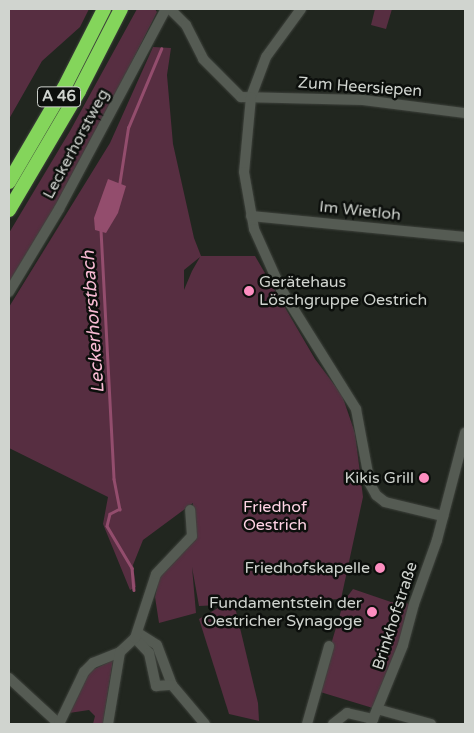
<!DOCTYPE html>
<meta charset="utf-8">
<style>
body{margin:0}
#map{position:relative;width:474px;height:733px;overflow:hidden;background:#21261f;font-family:"Varela Round",sans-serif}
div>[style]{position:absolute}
.green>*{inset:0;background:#572e41}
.water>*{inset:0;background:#934d6d}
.stream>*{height:2.5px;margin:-1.25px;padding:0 1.25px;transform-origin:1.25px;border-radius:1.25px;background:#934d6d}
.roads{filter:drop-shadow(0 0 1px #3e423c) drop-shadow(0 0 1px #3e423c)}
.minor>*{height:10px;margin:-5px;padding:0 5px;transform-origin:5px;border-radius:5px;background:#555b53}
.highway>*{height:14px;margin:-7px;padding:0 7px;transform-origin:7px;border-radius:7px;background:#84d55b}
.dots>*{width:14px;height:14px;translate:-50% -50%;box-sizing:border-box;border:2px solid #0c0f0c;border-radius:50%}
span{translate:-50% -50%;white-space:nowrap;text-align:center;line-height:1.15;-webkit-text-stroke:5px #0c0f0c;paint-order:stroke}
.shield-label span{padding:1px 4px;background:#0c0f0c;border:1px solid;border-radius:4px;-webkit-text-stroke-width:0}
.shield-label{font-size:15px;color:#d0d4cf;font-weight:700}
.street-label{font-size:16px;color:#d0d4cf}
.poi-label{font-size:16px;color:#d0d4cf}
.left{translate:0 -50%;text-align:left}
.right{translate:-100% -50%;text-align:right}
.park-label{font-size:16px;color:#fed3e4}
.water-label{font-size:18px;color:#f8bad3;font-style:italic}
.frame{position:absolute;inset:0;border:10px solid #d0d4cf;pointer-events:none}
</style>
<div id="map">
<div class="green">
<i style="clip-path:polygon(9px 9px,89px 9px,80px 27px,42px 61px,9px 119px)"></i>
<i style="clip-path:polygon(137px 9px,155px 9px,157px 12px,77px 171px,9px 283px,9px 233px,70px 131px)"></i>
<i style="clip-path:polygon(375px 9px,392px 9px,386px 29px,371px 25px)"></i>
<i style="clip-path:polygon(evenodd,153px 47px,171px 48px,167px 75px,173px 144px,194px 238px,201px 256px,255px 256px,315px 359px,342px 395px,355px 433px,363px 497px,341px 599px,199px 606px,192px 567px,196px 613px,159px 623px,155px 597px,160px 574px,189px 545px,193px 503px,143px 540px,133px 565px,136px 587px,130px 590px,103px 524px,108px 497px,9px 448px,9px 307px,110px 143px,153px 47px,200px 257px,192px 271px,184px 290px,184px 270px,200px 257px)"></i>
<i style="clip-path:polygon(353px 589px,391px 602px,413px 604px,376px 709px,317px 691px,344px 601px)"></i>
<i style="clip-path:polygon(235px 607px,258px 703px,259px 721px,229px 714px,199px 619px,218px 608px)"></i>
<i style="clip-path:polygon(113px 660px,103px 724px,93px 724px,95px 716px,89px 710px,69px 713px,88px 672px)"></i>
</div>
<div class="water">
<i style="clip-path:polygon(108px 179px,126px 186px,118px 213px,106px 233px,95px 230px,94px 218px)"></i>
</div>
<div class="stream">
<i style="left:119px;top:186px;width:59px;rotate:-81.2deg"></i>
<i style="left:128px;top:128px;width:86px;rotate:-67.3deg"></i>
<i style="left:101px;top:230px;width:249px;rotate:87deg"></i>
<i style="left:114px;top:479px;width:31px;rotate:79deg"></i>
<i style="left:120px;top:509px;width:11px;rotate:153deg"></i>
<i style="left:110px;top:514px;width:12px;rotate:104deg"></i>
<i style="left:107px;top:526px;width:49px;rotate:59.2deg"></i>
<i style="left:132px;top:568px;width:22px;rotate:85deg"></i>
</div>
<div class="roads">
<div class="minor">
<i style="left:170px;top:9px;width:23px;rotate:45deg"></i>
<i style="left:186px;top:25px;width:38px;rotate:63deg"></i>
<i style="left:203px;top:59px;width:54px;rotate:45deg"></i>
<i style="left:241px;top:97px;width:122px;rotate:1.4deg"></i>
<i style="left:363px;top:100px;width:103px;rotate:7.3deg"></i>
<i style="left:301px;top:9px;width:59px;rotate:126.1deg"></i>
<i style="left:266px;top:57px;width:43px;rotate:110.6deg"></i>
<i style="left:251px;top:97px;width:75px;rotate:95.3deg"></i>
<i style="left:244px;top:172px;width:58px;rotate:80deg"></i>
<i style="left:254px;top:229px;width:66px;rotate:65.8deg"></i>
<i style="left:281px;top:289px;width:142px;rotate:58deg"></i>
<i style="left:356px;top:409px;width:76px;rotate:79.4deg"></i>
<i style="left:370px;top:484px;width:13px;rotate:61deg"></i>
<i style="left:376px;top:495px;width:11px;rotate:38deg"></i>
<i style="left:385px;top:502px;width:60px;rotate:13.6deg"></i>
<i style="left:251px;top:216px;width:215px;rotate:5.6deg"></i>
<i style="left:9px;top:292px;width:97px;rotate:-58.9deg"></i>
<i style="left:59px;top:209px;width:227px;rotate:-61.9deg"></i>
<i style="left:138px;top:633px;width:22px;rotate:32deg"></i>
<i style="left:157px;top:645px;width:43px;rotate:69.4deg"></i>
<i style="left:172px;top:685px;width:51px;rotate:49.8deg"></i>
<i style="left:135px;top:638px;width:21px;rotate:47deg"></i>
<i style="left:149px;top:653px;width:34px;rotate:78deg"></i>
<i style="left:156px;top:686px;width:16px;rotate:-4deg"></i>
<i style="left:9px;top:678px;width:68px;rotate:42.6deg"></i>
<i style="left:377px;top:709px;width:56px;rotate:15.5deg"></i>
<i style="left:59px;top:724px;width:58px;rotate:-64.3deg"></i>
<i style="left:84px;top:672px;width:13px;rotate:-45deg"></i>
<i style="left:93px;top:663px;width:29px;rotate:-22deg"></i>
<i style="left:120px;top:652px;width:21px;rotate:-43deg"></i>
<i style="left:135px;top:638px;width:67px;rotate:-71.8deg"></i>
<i style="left:156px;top:574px;width:52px;rotate:-46.5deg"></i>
<i style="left:192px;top:536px;width:26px;rotate:-94deg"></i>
<i style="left:108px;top:724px;width:73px;rotate:-80.5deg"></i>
<i style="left:307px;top:724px;width:81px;rotate:-74.2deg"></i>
<i style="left:333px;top:724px;width:18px;rotate:-38deg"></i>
<i style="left:347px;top:713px;width:27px;rotate:13deg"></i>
<i style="left:371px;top:724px;width:85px;rotate:-67.9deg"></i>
<i style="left:403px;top:645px;width:42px;rotate:-75deg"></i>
<i style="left:414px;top:604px;width:68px;rotate:-70.2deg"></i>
<i style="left:437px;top:540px;width:111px;rotate:-75.3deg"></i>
</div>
<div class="highway">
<i style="left:9px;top:182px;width:109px;rotate:-59.7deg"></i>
<i style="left:64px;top:88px;width:89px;rotate:-63.1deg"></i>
<i style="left:9px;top:210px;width:138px;rotate:-59.5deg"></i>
<i style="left:79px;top:91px;width:92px;rotate:-62.9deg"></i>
</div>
</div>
<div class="dots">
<i style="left:249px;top:291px;background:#fd8ec0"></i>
<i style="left:424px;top:478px;background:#fd8ec0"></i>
<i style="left:380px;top:568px;background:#fd8ec0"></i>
<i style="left:372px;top:612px;background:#fd8ec0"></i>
</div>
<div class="shield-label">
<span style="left:59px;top:97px">A 46</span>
</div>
<div class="street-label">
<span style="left:360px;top:87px;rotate:4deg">Zum Heersiepen</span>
<span style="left:76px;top:144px;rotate:-62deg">Leckerhorstweg</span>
<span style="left:360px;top:211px;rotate:6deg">Im Wietloh</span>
<span style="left:395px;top:616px;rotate:-72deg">Brinkhofstraße</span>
</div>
<div class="poi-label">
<span class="left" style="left:259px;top:291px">Gerätehaus<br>Löschgruppe Oestrich</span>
<span class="right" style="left:414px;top:478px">Kikis Grill</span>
<span class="right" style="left:370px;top:568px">Friedhofskapelle</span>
<span class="right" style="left:362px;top:612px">Fundamentstein der<br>Oestricher Synagoge</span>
</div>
<div class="park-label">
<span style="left:275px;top:516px">Friedhof<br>Oestrich</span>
</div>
<div class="water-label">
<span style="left:93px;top:322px;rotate:-94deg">Leckerhorstbach</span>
</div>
<div class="frame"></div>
</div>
